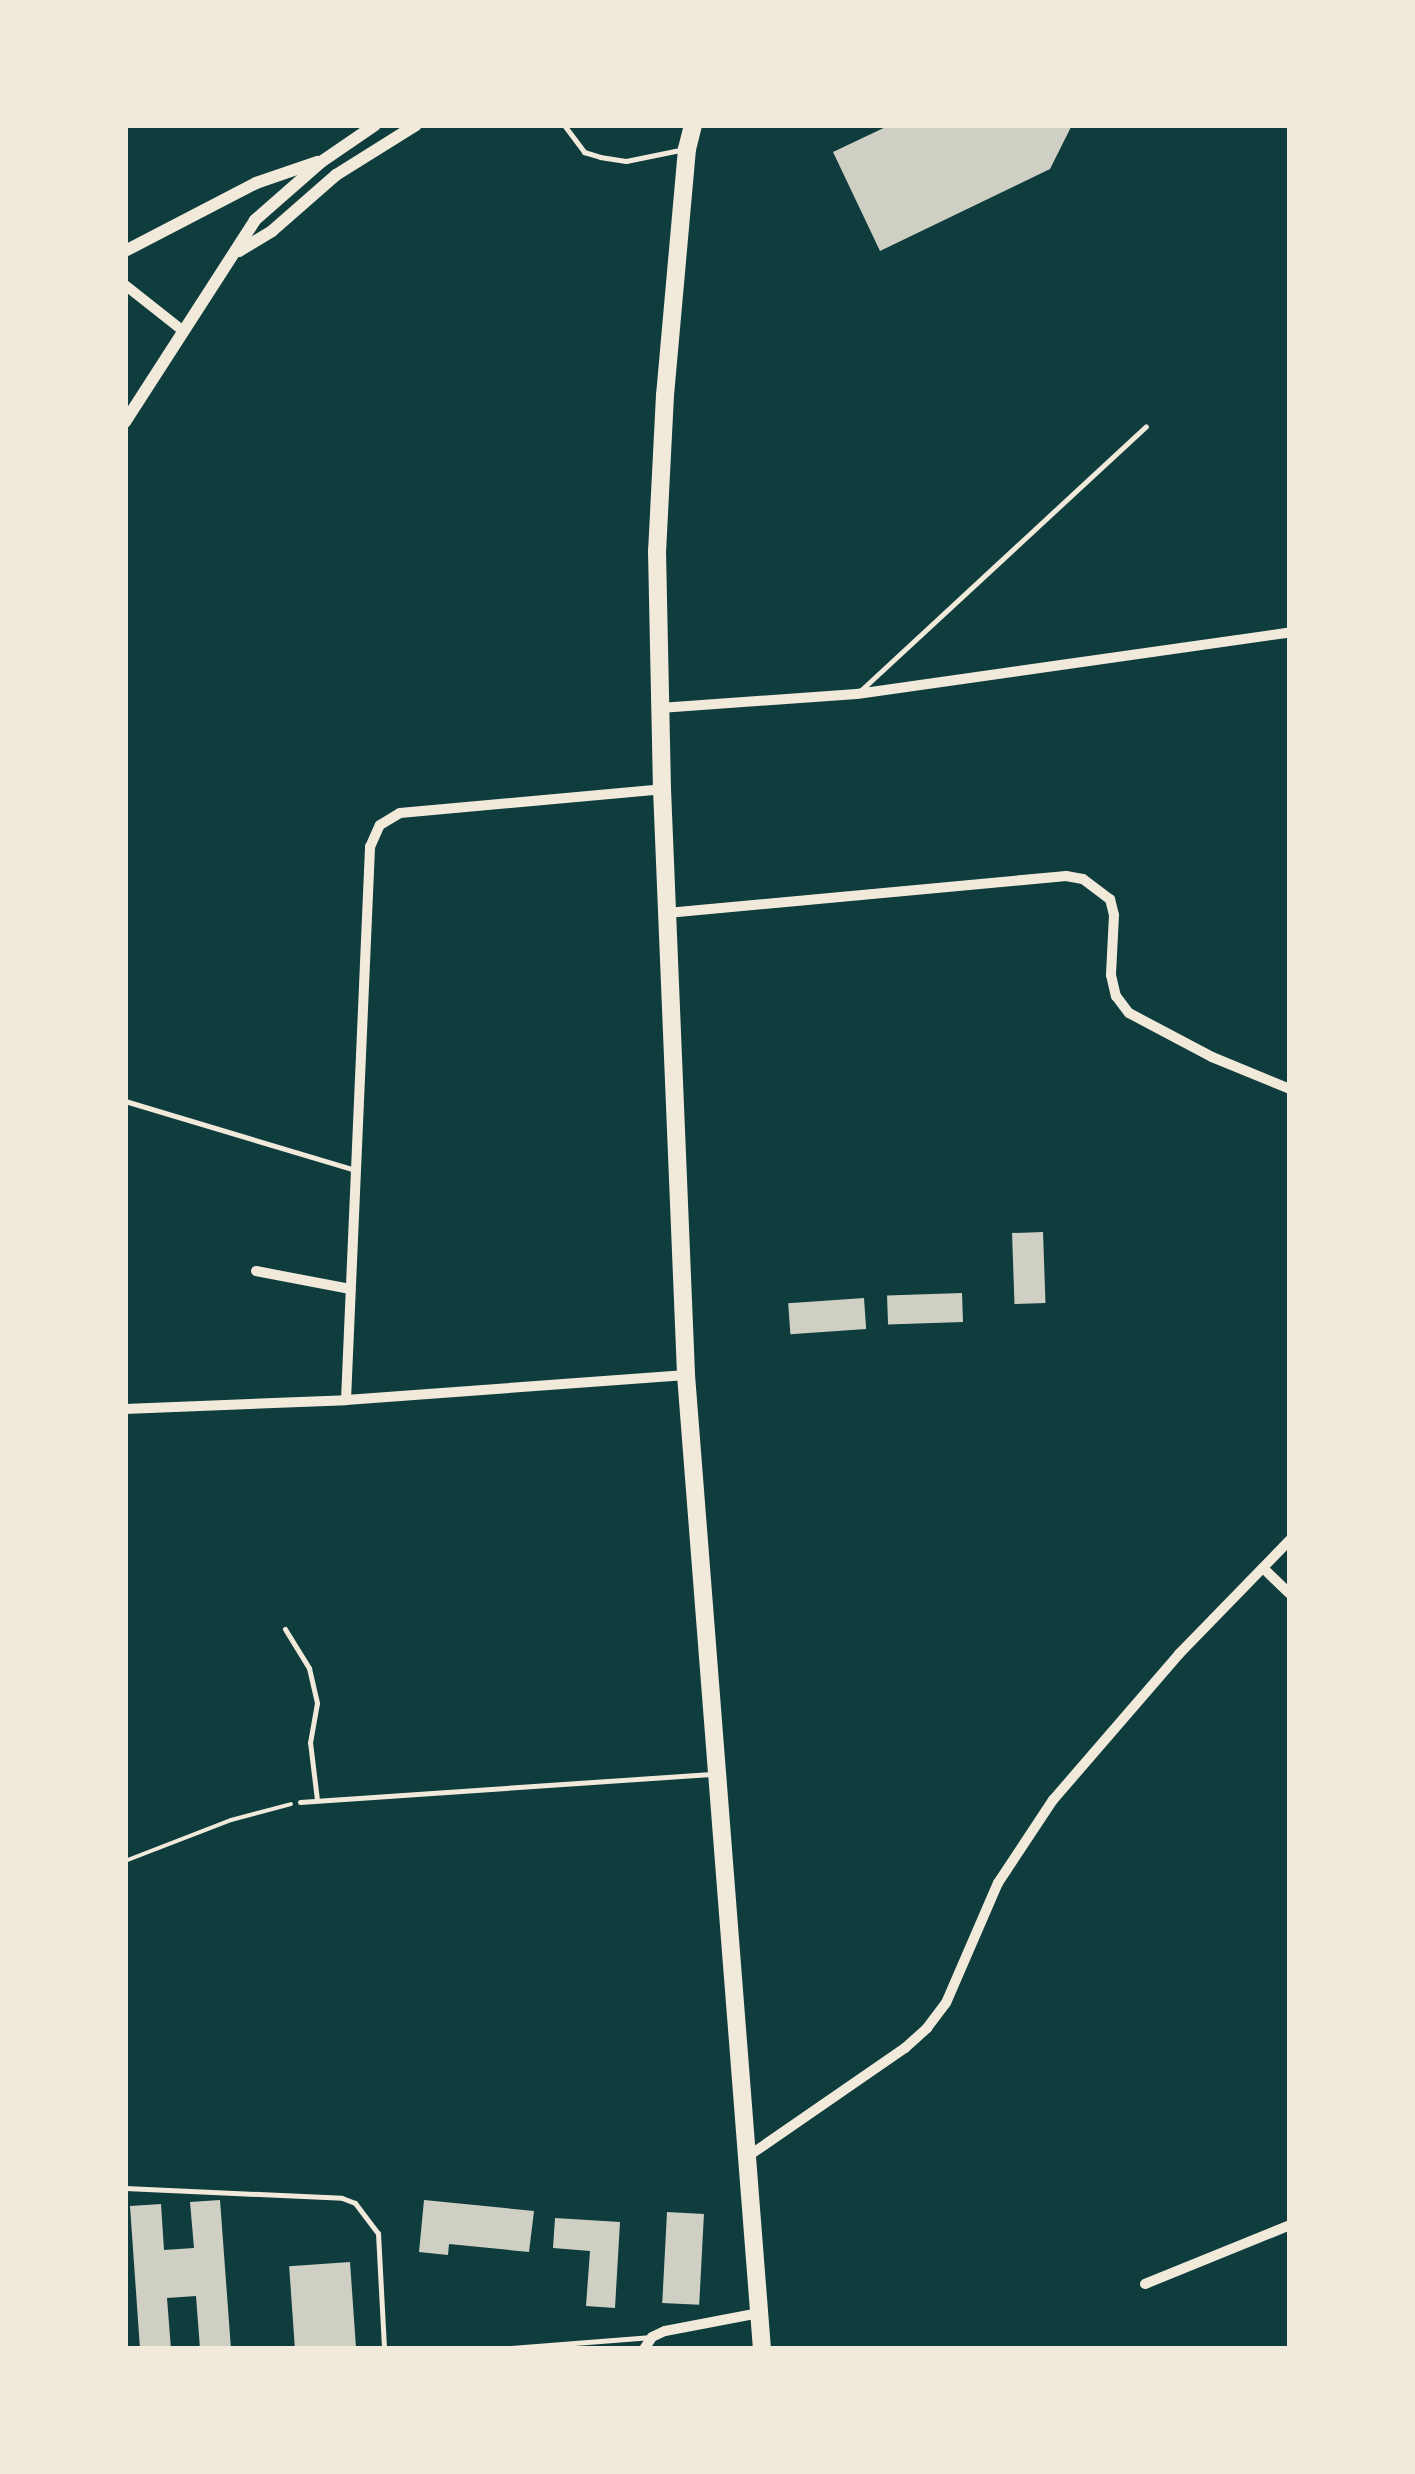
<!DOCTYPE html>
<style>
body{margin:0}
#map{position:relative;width:1415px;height:2474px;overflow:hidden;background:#0f3d3e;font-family:Lora,serif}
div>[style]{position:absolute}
.building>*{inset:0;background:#cfcfc3;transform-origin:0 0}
.path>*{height:4px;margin:-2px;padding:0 2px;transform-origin:2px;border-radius:2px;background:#f1e9da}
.service>*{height:5px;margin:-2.5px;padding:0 2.5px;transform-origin:2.5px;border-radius:2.5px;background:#f1e9da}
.minor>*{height:10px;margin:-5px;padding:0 5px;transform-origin:5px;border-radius:5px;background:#f1e9da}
.tertiary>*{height:12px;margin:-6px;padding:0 6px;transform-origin:6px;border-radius:6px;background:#f1e9da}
.trunk>*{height:18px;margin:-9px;padding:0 9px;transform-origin:9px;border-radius:9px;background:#f1e9da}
span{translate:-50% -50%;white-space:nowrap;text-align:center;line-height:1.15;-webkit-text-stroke:9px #f1e9da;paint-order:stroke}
.frame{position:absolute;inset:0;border:128px solid #f1e9da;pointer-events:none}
</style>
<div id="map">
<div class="building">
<i style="clip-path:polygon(890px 125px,1069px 125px,1071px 127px,1050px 169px,880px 251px,833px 152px)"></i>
<i style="left:1043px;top:1232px;width:71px;height:31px;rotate:88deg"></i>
<i style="left:962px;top:1293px;width:29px;height:75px;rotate:88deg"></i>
<i style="left:864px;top:1298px;width:31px;height:76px;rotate:86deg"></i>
<i style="clip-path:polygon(220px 2200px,231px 2349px,200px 2349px,196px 2296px,167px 2298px,171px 2349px,140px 2349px,130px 2206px,161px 2204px,164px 2250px,194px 2248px,190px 2202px)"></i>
<i style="clip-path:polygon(424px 2200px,534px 2211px,529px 2252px,449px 2244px,448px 2255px,419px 2252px)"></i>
<i style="left:667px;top:2212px;width:37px;height:91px;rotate:3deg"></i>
<i style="clip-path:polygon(555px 2218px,620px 2222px,615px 2308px,586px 2306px,590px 2251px,553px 2248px)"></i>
<i style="left:350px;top:2262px;width:87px;height:61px;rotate:86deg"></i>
</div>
<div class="path">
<i style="left:125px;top:1861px;width:114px;rotate:-21.1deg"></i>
<i style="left:231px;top:1820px;width:62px;rotate:-14.9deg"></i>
</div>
<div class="service">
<i style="left:564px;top:125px;width:34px;rotate:53deg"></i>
<i style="left:584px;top:152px;width:17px;rotate:17deg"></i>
<i style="left:600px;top:157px;width:26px;rotate:9deg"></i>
<i style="left:626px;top:161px;width:60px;rotate:-11.5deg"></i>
<i style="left:859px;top:692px;width:391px;rotate:-42.8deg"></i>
<i style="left:125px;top:1101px;width:240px;rotate:16.7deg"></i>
<i style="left:285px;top:1629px;width:46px;rotate:58.4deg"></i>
<i style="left:309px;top:1668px;width:36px;rotate:77deg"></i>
<i style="left:317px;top:1703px;width:40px;rotate:100deg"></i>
<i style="left:310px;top:1742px;width:58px;rotate:83.1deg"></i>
<i style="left:300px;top:1802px;width:412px;rotate:-3.9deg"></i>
<i style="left:125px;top:2188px;width:217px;rotate:2.6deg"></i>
<i style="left:342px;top:2198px;width:14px;rotate:21deg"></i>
<i style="left:355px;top:2203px;width:38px;rotate:53deg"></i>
<i style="left:378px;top:2233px;width:116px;rotate:87deg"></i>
<i style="left:498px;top:2349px;width:151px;rotate:-4.5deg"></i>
</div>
<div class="minor">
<i style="left:125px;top:285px;width:73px;rotate:38.3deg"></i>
<i style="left:660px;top:708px;width:197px;rotate:-4.1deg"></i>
<i style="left:857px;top:694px;width:437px;rotate:-8.1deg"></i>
<i style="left:667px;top:913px;width:401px;rotate:-5.3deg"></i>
<i style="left:1066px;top:876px;width:17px;rotate:10deg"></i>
<i style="left:1083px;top:879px;width:34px;rotate:37deg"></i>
<i style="left:1110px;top:899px;width:16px;rotate:76deg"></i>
<i style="left:1114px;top:915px;width:60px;rotate:92.9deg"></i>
<i style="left:1111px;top:975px;width:22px;rotate:77deg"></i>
<i style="left:1116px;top:996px;width:21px;rotate:53deg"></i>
<i style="left:1129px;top:1013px;width:94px;rotate:27.9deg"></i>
<i style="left:1212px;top:1057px;width:84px;rotate:22.3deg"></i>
<i style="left:256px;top:1271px;width:96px;rotate:10.8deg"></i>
<i style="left:346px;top:1400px;width:554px;rotate:-87.51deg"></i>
<i style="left:370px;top:847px;width:24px;rotate:-66deg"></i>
<i style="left:380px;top:825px;width:23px;rotate:-31deg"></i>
<i style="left:400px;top:813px;width:263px;rotate:-5.2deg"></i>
<i style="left:125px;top:1409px;width:221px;rotate:-2.3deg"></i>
<i style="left:346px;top:1400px;width:341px;rotate:-4.2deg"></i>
<i style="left:1263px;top:1568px;width:37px;rotate:44deg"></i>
<i style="left:747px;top:2157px;width:192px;rotate:-34.6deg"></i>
<i style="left:905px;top:2048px;width:30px;rotate:-42deg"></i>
<i style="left:927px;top:2028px;width:31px;rotate:-53deg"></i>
<i style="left:946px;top:2003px;width:131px;rotate:-66.6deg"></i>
<i style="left:998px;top:1883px;width:100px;rotate:-56.5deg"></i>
<i style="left:1053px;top:1800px;width:193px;rotate:-49.2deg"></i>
<i style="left:1179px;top:1654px;width:159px;rotate:-45.8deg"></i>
<i style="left:1145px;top:2284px;width:157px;rotate:-22.1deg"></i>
<i style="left:644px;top:2349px;width:14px;rotate:-56deg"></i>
<i style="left:652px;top:2337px;width:14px;rotate:-25deg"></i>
<i style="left:665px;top:2331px;width:96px;rotate:-10.8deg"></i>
</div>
<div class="tertiary">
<i style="left:125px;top:251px;width:148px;rotate:-27.4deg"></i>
<i style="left:256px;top:183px;width:65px;rotate:-19deg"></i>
<i style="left:239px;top:251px;width:39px;rotate:-31deg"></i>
<i style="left:272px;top:231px;width:85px;rotate:-41.2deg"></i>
<i style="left:336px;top:175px;width:94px;rotate:-32deg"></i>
<i style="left:125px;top:422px;width:240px;rotate:-57.2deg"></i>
<i style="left:255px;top:220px;width:88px;rotate:-41.3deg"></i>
<i style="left:321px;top:162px;width:65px;rotate:-34.4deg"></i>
</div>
<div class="trunk">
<i style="left:693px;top:125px;width:25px;rotate:104deg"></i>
<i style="left:687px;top:149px;width:247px;rotate:95.1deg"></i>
<i style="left:665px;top:395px;width:156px;rotate:92.9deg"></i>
<i style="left:657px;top:551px;width:238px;rotate:88.8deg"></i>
<i style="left:662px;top:789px;width:586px;rotate:87.65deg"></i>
<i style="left:686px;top:1375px;width:977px;rotate:85.54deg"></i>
</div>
<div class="frame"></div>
</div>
